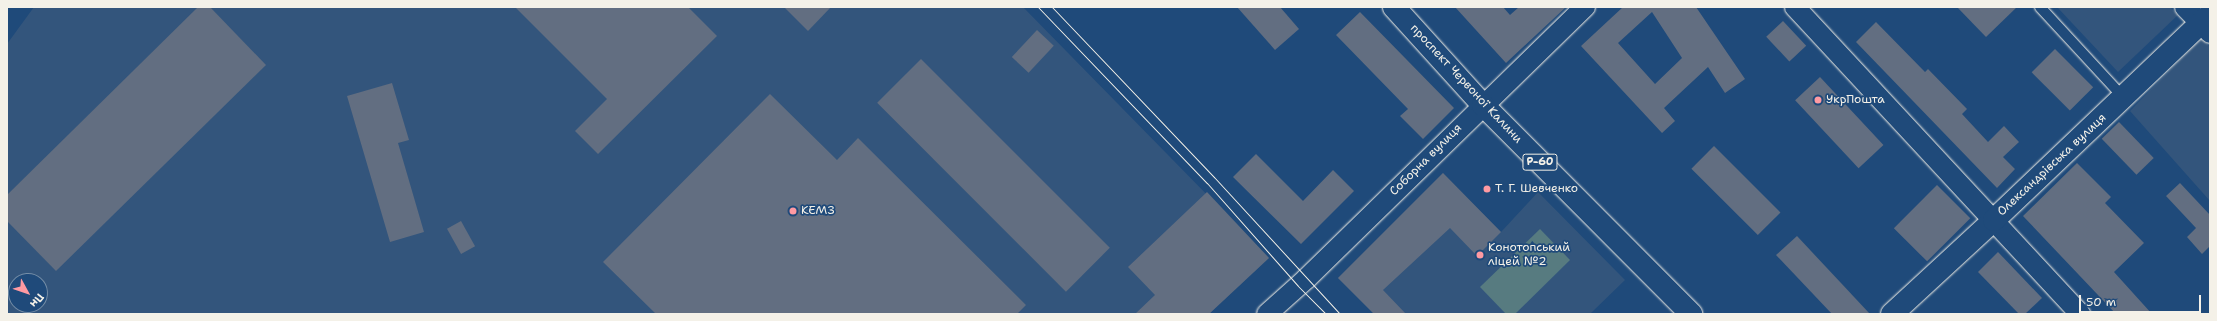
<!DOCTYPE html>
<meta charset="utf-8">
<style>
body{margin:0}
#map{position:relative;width:2217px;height:321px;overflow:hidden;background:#1f4a7a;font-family:"Shantell Sans",sans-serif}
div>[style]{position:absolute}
.built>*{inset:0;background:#33557c}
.green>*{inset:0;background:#577b80}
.building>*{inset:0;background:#626e81;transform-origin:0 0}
.roads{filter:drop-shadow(0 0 1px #f4f1e8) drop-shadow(0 0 1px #f4f1e8)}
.lane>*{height:10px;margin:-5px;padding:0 5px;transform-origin:5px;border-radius:5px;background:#1f4a7a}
.street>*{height:20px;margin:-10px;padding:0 10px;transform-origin:10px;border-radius:10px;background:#1f4a7a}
.secondary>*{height:22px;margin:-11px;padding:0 11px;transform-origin:11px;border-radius:11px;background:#1f4a7a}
.primary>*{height:22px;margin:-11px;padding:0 11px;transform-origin:11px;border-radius:11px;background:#1f4a7a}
.tram>*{height:1px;margin:-0.5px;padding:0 0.5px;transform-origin:0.5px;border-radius:0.5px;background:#f4f1e8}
.dots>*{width:11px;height:11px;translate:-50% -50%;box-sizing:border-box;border:2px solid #1f4a7a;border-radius:50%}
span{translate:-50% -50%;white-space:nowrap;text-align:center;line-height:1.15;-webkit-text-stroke:3.5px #1f4a7a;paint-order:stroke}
.shield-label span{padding:1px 3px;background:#1f4a7a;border:1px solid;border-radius:3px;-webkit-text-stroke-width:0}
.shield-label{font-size:11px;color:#f4f1e8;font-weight:700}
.street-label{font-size:12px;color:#f4f1e8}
.poi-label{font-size:12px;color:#f4f1e8}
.left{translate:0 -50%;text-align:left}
.frame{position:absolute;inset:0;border:8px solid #f4f1e8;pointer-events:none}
.north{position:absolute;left:8px;top:273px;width:40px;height:40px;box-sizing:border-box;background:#1f4a7a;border:1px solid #748da6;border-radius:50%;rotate:130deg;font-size:11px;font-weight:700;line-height:16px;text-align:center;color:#f4f1e8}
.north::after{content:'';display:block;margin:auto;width:14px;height:18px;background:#ff9aa2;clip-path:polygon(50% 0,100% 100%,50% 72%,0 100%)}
.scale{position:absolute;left:2079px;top:295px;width:122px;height:18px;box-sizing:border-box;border:2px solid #f4f1e8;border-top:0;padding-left:5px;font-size:12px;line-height:14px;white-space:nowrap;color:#f4f1e8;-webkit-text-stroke:3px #1f4a7a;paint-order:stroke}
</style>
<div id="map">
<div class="built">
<i style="clip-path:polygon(evenodd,34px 7px,1023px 7px,1269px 258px,1209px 314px,7px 314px,7px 44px,34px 7px,16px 281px,40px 281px,40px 305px,16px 305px,16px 281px)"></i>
<i style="clip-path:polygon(2057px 7px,2170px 7px,2178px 15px,2118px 72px)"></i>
<i style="clip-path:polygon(2201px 38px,2210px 47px,2210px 201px,2130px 111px)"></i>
<i style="clip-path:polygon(1443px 173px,1501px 232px,1538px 192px,1625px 280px,1590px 314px,1374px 314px,1338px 278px)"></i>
</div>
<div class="green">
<i style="clip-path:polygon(1540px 229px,1570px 260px,1515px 314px,1506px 314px,1480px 287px)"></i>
</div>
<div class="building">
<i style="clip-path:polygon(198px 7px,210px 7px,266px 65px,56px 271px,7px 221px,7px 195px)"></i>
<i style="clip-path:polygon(515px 7px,688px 7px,717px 36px,598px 154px,575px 131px,607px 99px)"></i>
<i style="clip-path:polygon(784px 7px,831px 7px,808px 31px)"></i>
<i style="clip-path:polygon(1237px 7px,1280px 7px,1299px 29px,1275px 50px)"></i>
<i style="clip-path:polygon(1455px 7px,1503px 7px,1510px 15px,1519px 7px,1566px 7px,1506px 63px)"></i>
<i style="clip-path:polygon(evenodd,1623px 7px,1696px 7px,1745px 79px,1725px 93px,1708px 67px,1664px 108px,1675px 121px,1662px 133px,1581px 46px,1623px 7px,1652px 12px,1682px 58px,1655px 84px,1618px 43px,1652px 12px)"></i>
<i style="clip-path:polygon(1957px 7px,2017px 7px,1986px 37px)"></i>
<i style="clip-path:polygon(1360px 12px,1454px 108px,1423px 139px,1400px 116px,1408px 109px,1336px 35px)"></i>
<i style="left:1783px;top:21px;width:34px;height:23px;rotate:47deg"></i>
<i style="clip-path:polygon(1876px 22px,1925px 72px,1928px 69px,1967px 109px,1962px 114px,1988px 142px,2004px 126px,2019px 142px,2003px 157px,2015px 169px,1997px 188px,1856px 42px)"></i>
<i style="left:1037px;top:30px;width:23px;height:37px;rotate:43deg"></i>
<i style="left:2055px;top:49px;width:54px;height:33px;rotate:45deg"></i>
<i style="left:921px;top:59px;width:267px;height:62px;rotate:45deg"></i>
<i style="left:1820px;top:77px;width:93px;height:34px;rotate:47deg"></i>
<i style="clip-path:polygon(392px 83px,409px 140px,398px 143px,424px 232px,390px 242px,347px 96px)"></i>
<i style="clip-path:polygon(770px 94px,837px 160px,858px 138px,1026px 305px,1017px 314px,656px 314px,603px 262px)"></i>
<i style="left:2119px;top:122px;width:50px;height:24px;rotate:46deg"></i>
<i style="left:1714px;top:146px;width:94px;height:32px;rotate:45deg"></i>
<i style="clip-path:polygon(1256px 154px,1303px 201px,1333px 170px,1354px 191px,1301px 244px,1233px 177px)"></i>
<i style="clip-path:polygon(2077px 163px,2111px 197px,2105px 203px,2144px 243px,2114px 272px,2152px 314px,2116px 314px,2023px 216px)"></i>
<i style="clip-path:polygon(1443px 173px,1501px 232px,1477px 256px,1450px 228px,1383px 290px,1406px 314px,1374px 314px,1338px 278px)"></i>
<i style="clip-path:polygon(2180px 183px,2210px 215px,2210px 246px,2202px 254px,2187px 237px,2196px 228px,2166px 196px)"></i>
<i style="left:1937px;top:185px;width:47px;height:61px;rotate:45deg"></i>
<i style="clip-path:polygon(1207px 192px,1269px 258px,1209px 314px,1135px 314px,1155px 295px,1128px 267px)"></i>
<i style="left:461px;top:221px;width:29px;height:16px;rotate:61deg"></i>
<i style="clip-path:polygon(1797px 236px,1870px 314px,1832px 314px,1776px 255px)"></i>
<i style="clip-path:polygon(1998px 252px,2042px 298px,2025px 314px,2019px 314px,1978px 272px)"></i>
</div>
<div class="roads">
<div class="lane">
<i style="left:2040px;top:7px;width:124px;rotate:47.3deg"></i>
</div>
<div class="street">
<i style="left:1795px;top:7px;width:419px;rotate:47.1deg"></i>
<i style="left:2185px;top:7px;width:36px;rotate:46deg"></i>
<i style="left:1267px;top:314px;width:52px;rotate:-41.9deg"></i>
<i style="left:1306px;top:279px;width:390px;rotate:-44.3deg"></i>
</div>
<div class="secondary">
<i style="left:1892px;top:314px;width:139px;rotate:-42.7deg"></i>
<i style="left:1994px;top:220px;width:298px;rotate:-43.6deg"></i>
</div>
<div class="primary">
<i style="left:1394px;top:7px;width:132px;rotate:47.8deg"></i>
<i style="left:1483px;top:105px;width:295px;rotate:45.1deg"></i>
</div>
</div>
<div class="tram">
<i style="left:1038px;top:7px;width:244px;rotate:46.2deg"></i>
<i style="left:1207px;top:183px;width:137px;rotate:48.5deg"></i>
<i style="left:1298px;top:286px;width:40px;rotate:45deg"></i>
<i style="left:1052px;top:7px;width:235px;rotate:46.4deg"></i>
<i style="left:1214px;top:177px;width:186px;rotate:47.4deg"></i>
</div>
<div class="dots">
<i style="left:1818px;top:100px;background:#ff9aa2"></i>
<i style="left:1487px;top:189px;background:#ff9aa2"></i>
<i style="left:793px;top:211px;background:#ff9aa2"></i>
<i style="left:1480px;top:255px;background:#ff9aa2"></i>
</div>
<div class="shield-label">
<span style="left:1540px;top:162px">Р-60</span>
</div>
<div class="street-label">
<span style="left:1466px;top:84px;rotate:47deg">проспект Червоної Калини</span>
<span style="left:1426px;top:160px;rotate:-45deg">Соборна вулиця</span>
<span style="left:2052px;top:165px;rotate:-43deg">Олександрівська вулиця</span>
</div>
<div class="poi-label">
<span class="left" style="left:1826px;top:100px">УкрПошта</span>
<span class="left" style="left:1495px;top:189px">Т. Г. Шевченко</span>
<span class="left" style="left:801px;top:211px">КЕМЗ</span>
<span class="left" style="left:1488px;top:255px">Конотопський<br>ліцей №2</span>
</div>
<div class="frame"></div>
<div class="north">Пн</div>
<div class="scale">50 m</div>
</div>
